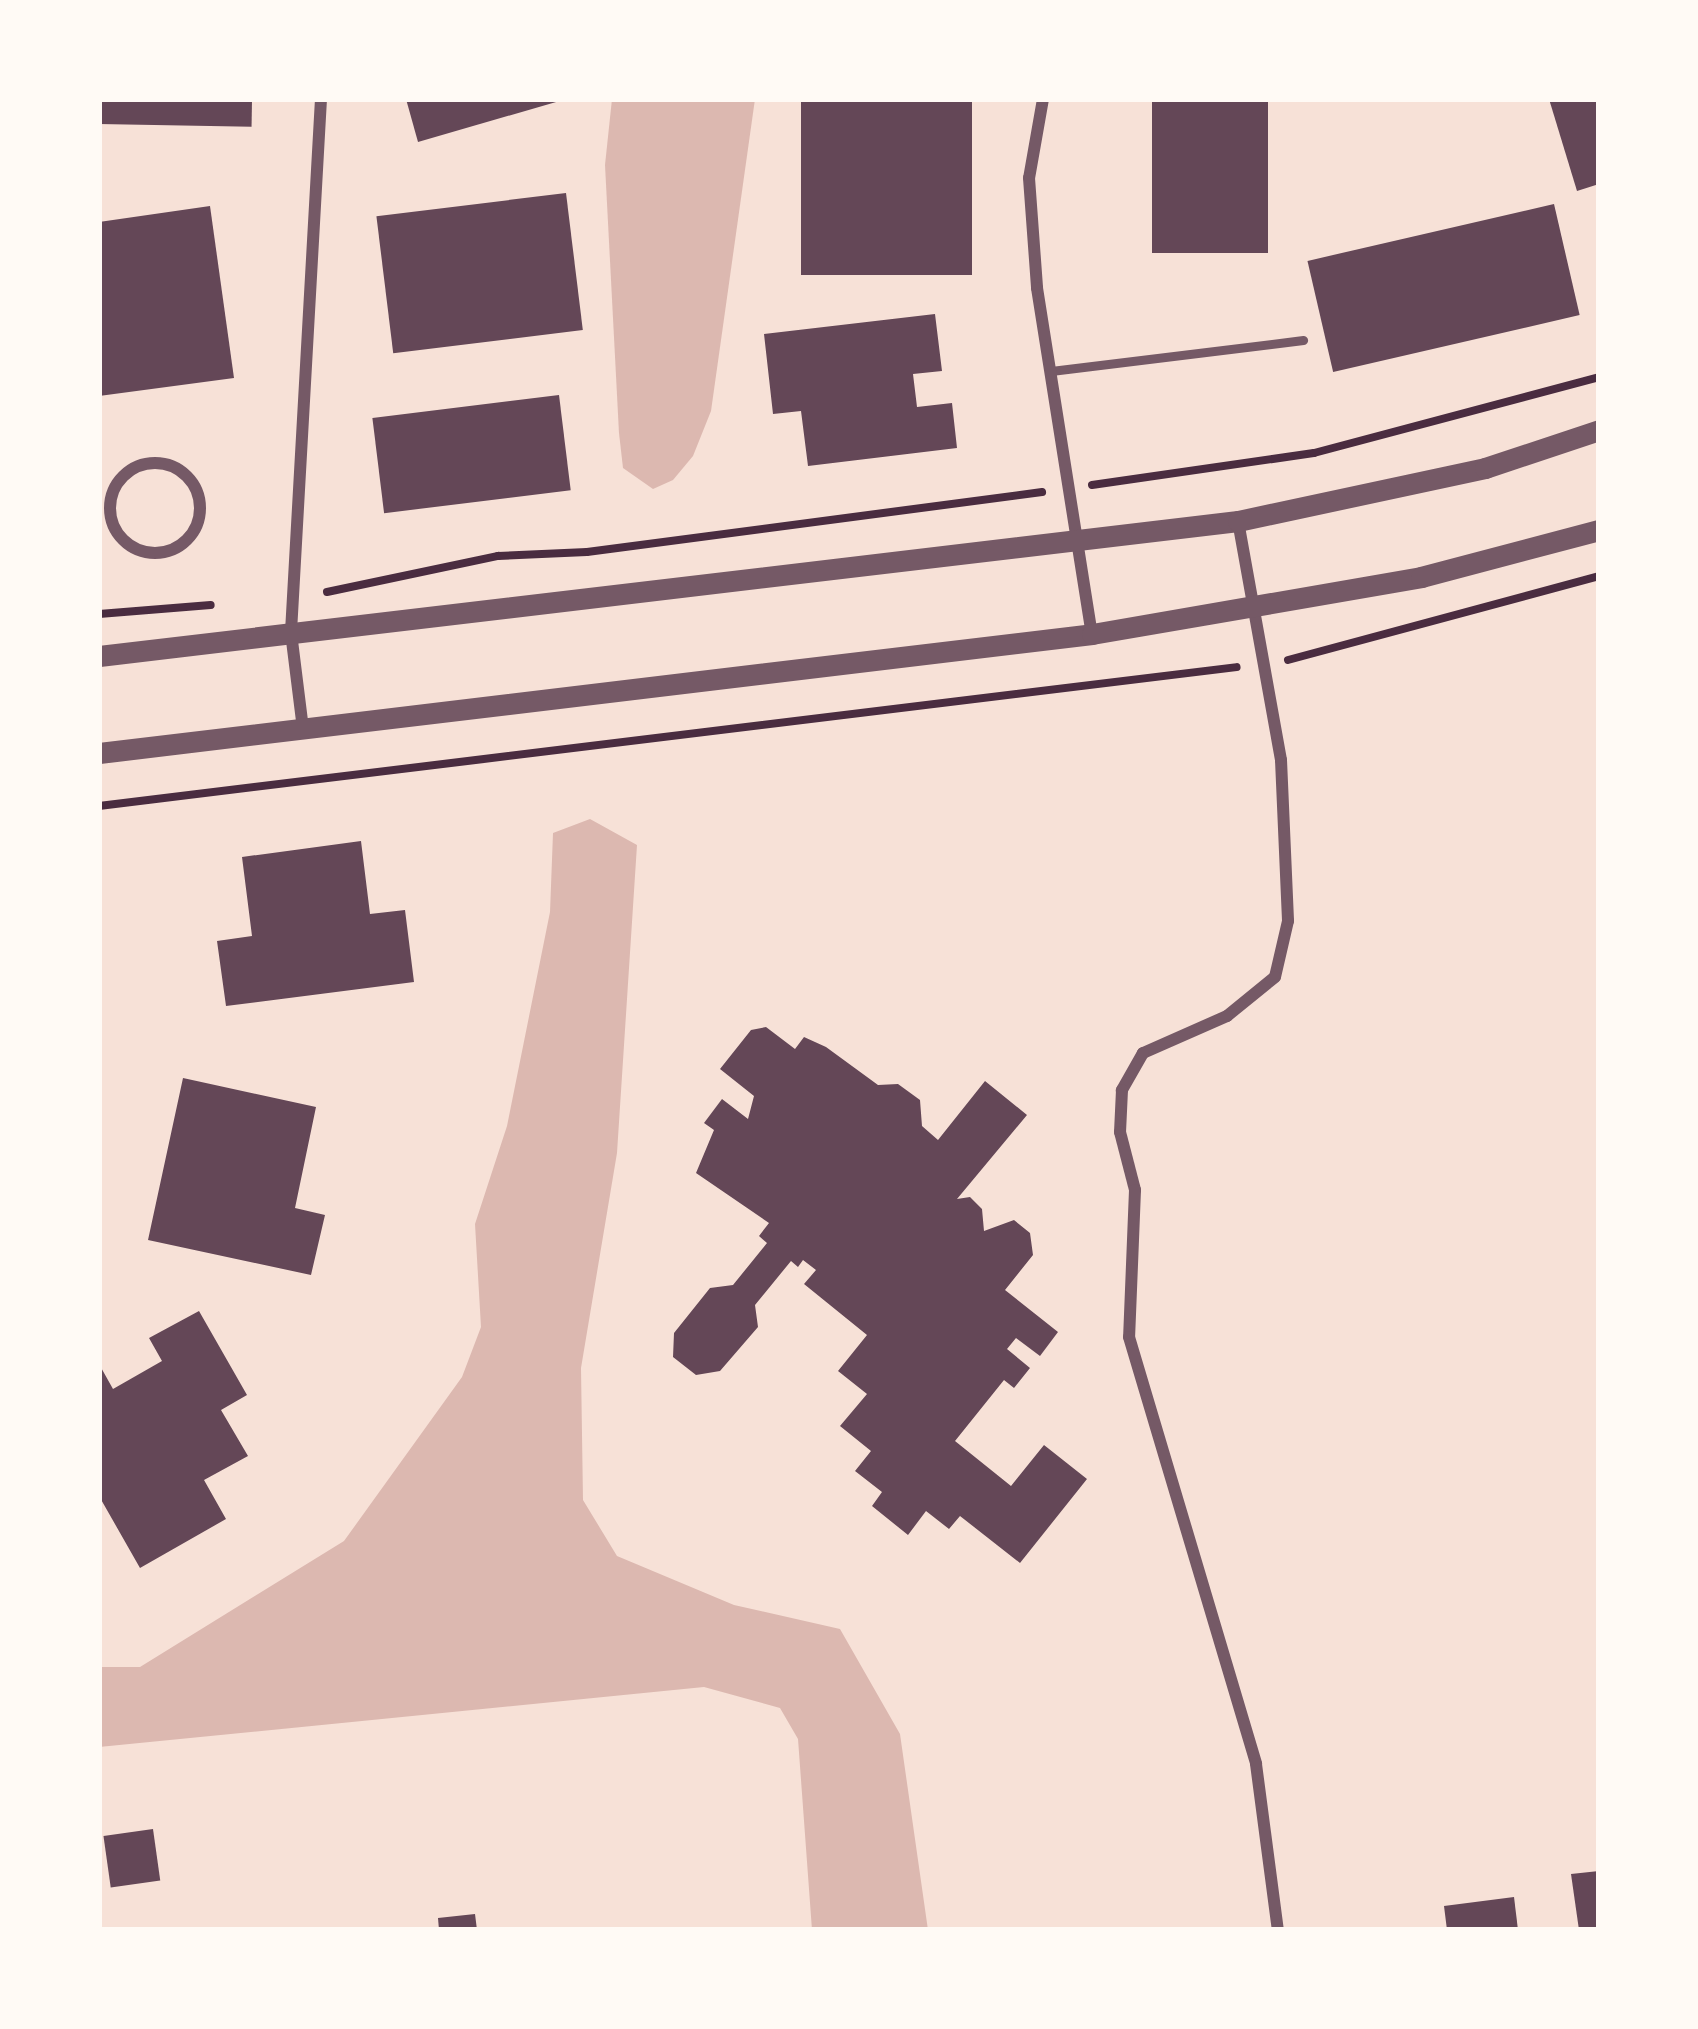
<!DOCTYPE html>
<style>
body{margin:0}
#map{position:relative;width:1698px;height:2029px;overflow:hidden;background:#f7e1d7;font-family:Cabin,sans-serif}
div>[style]{position:absolute}
.water>*{inset:0;background:#dcb8b0}
.building>*{inset:0;background:#644757;transform-origin:0 0}
.path>*{height:8px;margin:-4px;padding:0 4px;transform-origin:4px;border-radius:4px;background:#4a2c40}
.service>*{height:9px;margin:-4.5px;padding:0 4.5px;transform-origin:4.5px;border-radius:4.5px;background:#755966}
.minor>*{height:12px;margin:-6px;padding:0 6px;transform-origin:6px;border-radius:6px;background:#755966}
.minor>.ring{margin:-6px;padding:0;box-sizing:content-box;background:none;border:12px solid #755966;border-radius:50%}
.tertiary>*{height:21px;margin:-10.5px;padding:0 10.5px;transform-origin:10.5px;border-radius:10.5px;background:#755966}
span{translate:-50% -50%;white-space:nowrap;text-align:center;line-height:1.15;-webkit-text-stroke:9px #fffaf5;paint-order:stroke}
.frame{position:absolute;inset:0;border:102px solid #fffaf5;pointer-events:none}
</style>
<div id="map">
<div class="water">
<i style="clip-path:polygon(612px 99px,755px 99px,711px 411px,693px 456px,673px 480px,653px 489px,623px 468px,619px 433px,605px 165px)"></i>
<i style="clip-path:polygon(590px 819px,637px 845px,617px 1153px,581px 1368px,583px 1500px,617px 1556px,734px 1605px,840px 1629px,900px 1734px,928px 1930px,812px 1930px,798px 1739px,780px 1708px,704px 1687px,99px 1747px,99px 1667px,140px 1667px,344px 1541px,462px 1377px,481px 1327px,475px 1224px,507px 1126px,550px 912px,553px 833px)"></i>
</div>
<div class="building">
<i style="left:99px;top:99px;width:153px;height:25px;rotate:1deg"></i>
<i style="clip-path:polygon(406px 99px,563px 99px,563px 100px,418px 142px)"></i>
<i style="left:801px;top:99px;width:171px;height:176px"></i>
<i style="left:1152px;top:99px;width:116px;height:154px"></i>
<i style="clip-path:polygon(1549px 99px,1599px 99px,1599px 184px,1577px 191px)"></i>
<i style="left:566px;top:193px;width:138px;height:191px;rotate:83deg"></i>
<i style="left:1554px;top:204px;width:114px;height:253px;rotate:77deg"></i>
<i style="clip-path:polygon(210px 206px,234px 378px,99px 396px,99px 222px)"></i>
<i style="clip-path:polygon(935px 314px,942px 371px,913px 374px,917px 407px,952px 403px,957px 448px,808px 466px,801px 411px,773px 414px,764px 334px)"></i>
<i style="left:559px;top:395px;width:96px;height:188px;rotate:83deg"></i>
<i style="clip-path:polygon(361px 841px,370px 914px,405px 910px,414px 982px,226px 1006px,217px 941px,252px 936px,242px 857px)"></i>
<i style="clip-path:polygon(766px 1027px,795px 1049px,804px 1037px,826px 1047px,878px 1085px,898px 1084px,920px 1100px,922px 1126px,938px 1140px,985px 1081px,1027px 1115px,957px 1199px,970px 1197px,982px 1209px,984px 1231px,1014px 1220px,1030px 1233px,1033px 1255px,1005px 1290px,1058px 1332px,1040px 1356px,1016px 1338px,1007px 1349px,1030px 1368px,1014px 1388px,1004px 1380px,955px 1441px,1011px 1486px,1044px 1445px,1087px 1479px,1020px 1563px,960px 1516px,949px 1529px,926px 1511px,908px 1535px,872px 1506px,882px 1492px,855px 1471px,871px 1451px,840px 1426px,867px 1394px,838px 1371px,867px 1335px,804px 1284px,816px 1270px,803px 1260px,798px 1267px,791px 1261px,755px 1305px,758px 1327px,720px 1371px,696px 1375px,673px 1357px,674px 1333px,710px 1288px,733px 1285px,767px 1243px,759px 1236px,769px 1223px,696px 1173px,714px 1130px,704px 1123px,722px 1099px,748px 1119px,754px 1096px,720px 1069px,751px 1030px)"></i>
<i style="clip-path:polygon(183px 1078px,316px 1107px,295px 1208px,325px 1215px,311px 1275px,148px 1240px)"></i>
<i style="clip-path:polygon(199px 1311px,247px 1395px,221px 1410px,248px 1456px,204px 1480px,226px 1519px,140px 1568px,99px 1496px,99px 1364px,113px 1389px,162px 1361px,149px 1338px)"></i>
<i style="left:153px;top:1829px;width:52px;height:50px;rotate:82deg"></i>
<i style="clip-path:polygon(1599px 1871px,1599px 1930px,1579px 1930px,1571px 1874px)"></i>
<i style="clip-path:polygon(1514px 1897px,1518px 1930px,1447px 1930px,1444px 1906px)"></i>
<i style="clip-path:polygon(475px 1914px,477px 1930px,439px 1930px,438px 1918px)"></i>
</div>
<div class="path">
<i style="left:1092px;top:485px;width:224px;rotate:-8.2deg"></i>
<i style="left:1314px;top:453px;width:295px;rotate:-14.9deg"></i>
<i style="left:327px;top:592px;width:175px;rotate:-11.9deg"></i>
<i style="left:498px;top:556px;width:89px;rotate:-2.6deg"></i>
<i style="left:587px;top:552px;width:459px;rotate:-7.5deg"></i>
<i style="left:99px;top:614px;width:112px;rotate:-4.6deg"></i>
<i style="left:1288px;top:660px;width:322px;rotate:-15.1deg"></i>
<i style="left:99px;top:806px;width:1146px;rotate:-6.96deg"></i>
</div>
<div class="service">
<i style="left:1051px;top:371px;width:254px;rotate:-7deg"></i>
</div>
<div class="minor">
<i style="left:1043px;top:99px;width:80px;rotate:100deg"></i>
<i style="left:1029px;top:178px;width:110px;rotate:85.8deg"></i>
<i style="left:1037px;top:288px;width:350px;rotate:81deg"></i>
<i class="ring" style="left:110px;top:463px;width:78px;height:78px"></i>
<i style="left:1238px;top:521px;width:243px;rotate:79.8deg"></i>
<i style="left:1281px;top:760px;width:161px;rotate:87.5deg"></i>
<i style="left:1288px;top:921px;width:57px;rotate:103.1deg"></i>
<i style="left:1275px;top:977px;width:62px;rotate:140.9deg"></i>
<i style="left:1227px;top:1016px;width:92px;rotate:156.2deg"></i>
<i style="left:1143px;top:1053px;width:43px;rotate:119.6deg"></i>
<i style="left:1122px;top:1090px;width:42px;rotate:92.7deg"></i>
<i style="left:1120px;top:1132px;width:60px;rotate:75.5deg"></i>
<i style="left:1135px;top:1190px;width:147px;rotate:92.3deg"></i>
<i style="left:1129px;top:1337px;width:445px;rotate:73.4deg"></i>
<i style="left:1256px;top:1764px;width:167px;rotate:82.5deg"></i>
<i style="left:303px;top:729px;width:98px;rotate:-97.1deg"></i>
<i style="left:291px;top:632px;width:534px;rotate:-86.78deg"></i>
</div>
<div class="tertiary">
<i style="left:99px;top:656px;width:1147px;rotate:-6.76deg"></i>
<i style="left:1238px;top:521px;width:253px;rotate:-12.1deg"></i>
<i style="left:1485px;top:468px;width:120px;rotate:-18.4deg"></i>
<i style="left:99px;top:753px;width:1000px;rotate:-6.83deg"></i>
<i style="left:1092px;top:634px;width:334px;rotate:-9.8deg"></i>
<i style="left:1421px;top:577px;width:184px;rotate:-14.8deg"></i>
</div>
<div class="frame"></div>
</div>
